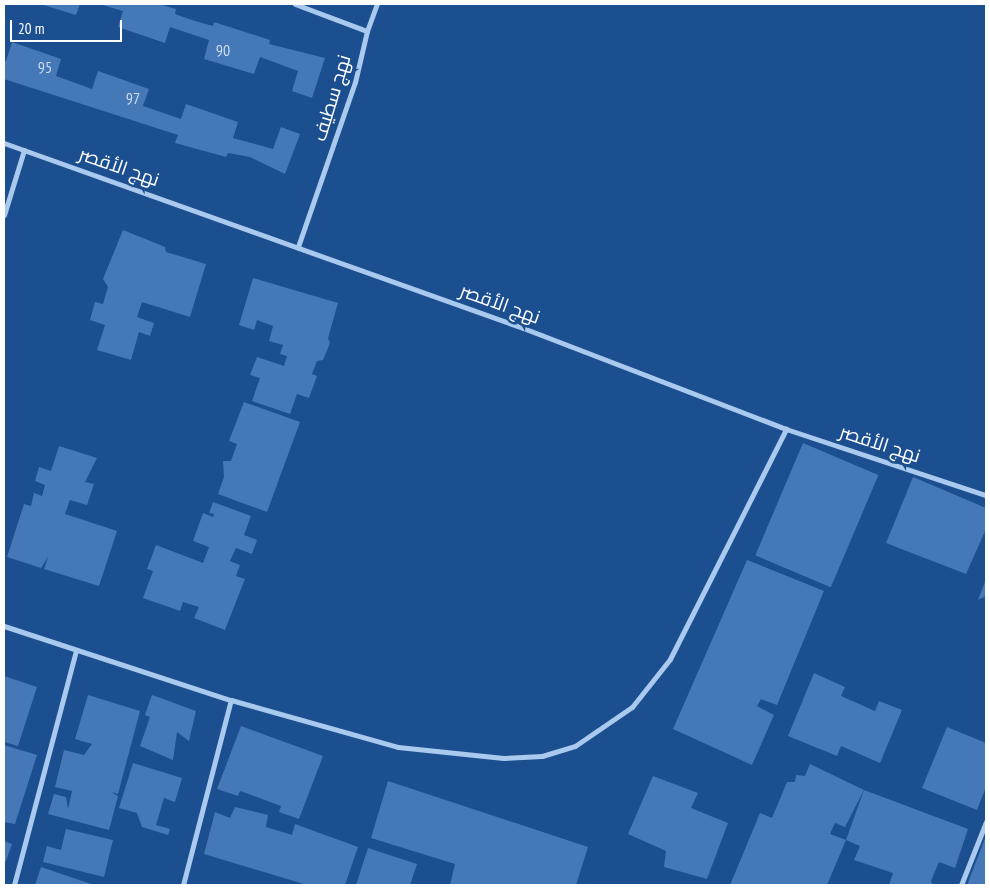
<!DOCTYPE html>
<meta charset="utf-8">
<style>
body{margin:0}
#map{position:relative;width:990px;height:889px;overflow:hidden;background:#1b4f8f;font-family:"PT Sans Narrow",Cairo,sans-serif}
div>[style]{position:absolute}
.building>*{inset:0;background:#4478b7;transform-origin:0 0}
.street>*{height:5px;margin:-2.5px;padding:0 2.5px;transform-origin:2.5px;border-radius:2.5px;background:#a9c9ee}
span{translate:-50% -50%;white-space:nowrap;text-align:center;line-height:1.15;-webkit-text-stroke:5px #1b4f8f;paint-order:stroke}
.number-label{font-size:16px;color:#d0dded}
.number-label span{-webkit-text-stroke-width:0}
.street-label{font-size:19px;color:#fff}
.frame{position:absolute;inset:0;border:5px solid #fff;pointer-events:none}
.scale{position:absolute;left:10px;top:20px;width:112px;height:22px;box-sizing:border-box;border:2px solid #fff;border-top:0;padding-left:6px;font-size:15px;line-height:18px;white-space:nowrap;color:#fff;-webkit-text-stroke:4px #1b4f8f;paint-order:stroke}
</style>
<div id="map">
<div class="building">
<i style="clip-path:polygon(40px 4px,80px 4px,76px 15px)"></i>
<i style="clip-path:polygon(99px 4px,158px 4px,176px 9px,175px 14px,195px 21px,213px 26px,214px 22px,270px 40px,269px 44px,325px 58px,312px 98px,292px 91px,298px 71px,260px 57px,254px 74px,204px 59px,209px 40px,170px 27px,165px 43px,118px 27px,123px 11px)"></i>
<i style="clip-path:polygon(12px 42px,61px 59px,56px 76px,92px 89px,98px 71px,149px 89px,143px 106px,181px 119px,186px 104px,238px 122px,233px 138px,273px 149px,281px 127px,300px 134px,285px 174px,250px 157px,228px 153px,226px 157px,175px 143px,178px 135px,4px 79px,4px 60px,6px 61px)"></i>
<i style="clip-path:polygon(123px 230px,165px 247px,166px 252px,206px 264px,190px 317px,142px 302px,137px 317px,154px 323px,150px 336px,139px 332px,131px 360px,97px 350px,105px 325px,90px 320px,95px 302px,103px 304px,108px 287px,103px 279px)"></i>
<i style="clip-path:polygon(253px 278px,338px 303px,328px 338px,330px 343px,323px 360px,317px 361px,312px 374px,317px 376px,309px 398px,297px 394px,290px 414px,252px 401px,260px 378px,250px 375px,257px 357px,284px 366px,287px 356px,280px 354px,283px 345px,269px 341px,273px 326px,257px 320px,254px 330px,239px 325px)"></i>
<i style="clip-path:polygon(244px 402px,300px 422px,267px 512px,218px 494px,224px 477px,223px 461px,231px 461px,237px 444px,229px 441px)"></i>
<i style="left:803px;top:443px;width:82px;height:122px;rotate:23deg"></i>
<i style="clip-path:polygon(59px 446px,97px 458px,85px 482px,94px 484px,87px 505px,70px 500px,65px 514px,117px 531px,99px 586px,44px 569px,48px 557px,41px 568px,7px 557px,24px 504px,31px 506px,34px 493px,42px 496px,45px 485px,35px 481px,39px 467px,51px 471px)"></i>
<i style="clip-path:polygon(913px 477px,986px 508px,986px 529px,966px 574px,886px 543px)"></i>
<i style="clip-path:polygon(213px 502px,251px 516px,244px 535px,257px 540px,252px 554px,236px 548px,230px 561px,240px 565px,236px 576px,245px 579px,225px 630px,194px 618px,199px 607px,183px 602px,180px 611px,143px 598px,153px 571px,147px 569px,156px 545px,203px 563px,209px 547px,193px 541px,203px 513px,213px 517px,214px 514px,209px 513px)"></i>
<i style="clip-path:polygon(747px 560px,824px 591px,777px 705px,761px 699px,757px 706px,774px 715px,752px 765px,673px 729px)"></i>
<i style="clip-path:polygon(986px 579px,986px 596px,978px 600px)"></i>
<i style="clip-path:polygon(814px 673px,845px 687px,841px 696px,875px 711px,879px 701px,902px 710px,880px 763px,841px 746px,837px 756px,788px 736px)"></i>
<i style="clip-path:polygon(4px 676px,37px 687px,18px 746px,4px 742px)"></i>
<i style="clip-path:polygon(88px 695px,140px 711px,118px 794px,111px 792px,118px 796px,109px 830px,48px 814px,54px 794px,66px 797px,68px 809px,72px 791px,55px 787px,64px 750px,84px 755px,92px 744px,75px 739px)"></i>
<i style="clip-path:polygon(152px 695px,196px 711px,189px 741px,177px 732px,173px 760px,140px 746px,150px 717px,145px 715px)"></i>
<i style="clip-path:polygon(241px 726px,323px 756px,299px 819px,279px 812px,281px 806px,240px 791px,238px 796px,217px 789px)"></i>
<i style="clip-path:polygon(947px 727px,986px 743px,986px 787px,977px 810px,922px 788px)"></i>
<i style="clip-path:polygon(4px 745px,37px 755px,15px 824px,4px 822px)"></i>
<i style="clip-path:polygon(133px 763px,182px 778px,175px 802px,164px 798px,156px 825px,170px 829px,168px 835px,142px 827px,137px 813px,119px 808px)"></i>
<i style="clip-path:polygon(810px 764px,864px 790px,845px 827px,835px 823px,830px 834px,846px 840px,827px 885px,730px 885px,760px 813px,772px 818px,787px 782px,795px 782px,796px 775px,805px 776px)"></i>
<i style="clip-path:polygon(653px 776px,698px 793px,691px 808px,728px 823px,707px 879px,664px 867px,666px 851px,628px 834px)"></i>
<i style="clip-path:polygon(388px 781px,588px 847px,576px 885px,450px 885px,455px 864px,371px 838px)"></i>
<i style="clip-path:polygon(864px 790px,968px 829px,955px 868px,939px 862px,931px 881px,933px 885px,889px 885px,893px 873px,854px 860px,860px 846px,846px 840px)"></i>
<i style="clip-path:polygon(235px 807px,268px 815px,266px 827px,292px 835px,295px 824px,358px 847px,345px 885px,307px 885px,204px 854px,215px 812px,230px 818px)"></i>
<i style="clip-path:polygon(66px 829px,113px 840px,104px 877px,43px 862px,47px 846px,61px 850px)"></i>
<i style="clip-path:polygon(986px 836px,986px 885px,967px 885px)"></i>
<i style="clip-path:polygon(4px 841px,12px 844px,6px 861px,4px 860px)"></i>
<i style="clip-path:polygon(368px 848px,417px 864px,410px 885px,356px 885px)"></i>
<i style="clip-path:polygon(41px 867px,94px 885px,35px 885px)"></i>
</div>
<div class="street">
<i style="left:295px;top:4px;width:77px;rotate:20.6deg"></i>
<i style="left:367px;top:31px;width:52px;rotate:103.2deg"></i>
<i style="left:355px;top:82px;width:175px;rotate:109.1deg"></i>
<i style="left:367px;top:31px;width:29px;rotate:-70deg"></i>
<i style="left:4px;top:143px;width:551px;rotate:19.62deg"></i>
<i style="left:523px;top:328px;width:282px;rotate:21deg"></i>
<i style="left:786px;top:429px;width:211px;rotate:18.3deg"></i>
<i style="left:4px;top:215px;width:68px;rotate:-72.9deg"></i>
<i style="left:4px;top:626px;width:239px;rotate:18.1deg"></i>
<i style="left:231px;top:700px;width:173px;rotate:15.7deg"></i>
<i style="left:398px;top:747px;width:106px;rotate:6deg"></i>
<i style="left:503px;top:758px;width:39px;rotate:-3deg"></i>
<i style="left:542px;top:756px;width:34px;rotate:-17deg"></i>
<i style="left:575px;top:746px;width:69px;rotate:-34.4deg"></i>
<i style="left:632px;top:707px;width:61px;rotate:-51.6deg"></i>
<i style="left:670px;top:659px;width:258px;rotate:-63.2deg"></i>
<i style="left:14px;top:885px;width:243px;rotate:-75.2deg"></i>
<i style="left:183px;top:885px;width:191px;rotate:-75.5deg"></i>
<i style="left:961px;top:885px;width:68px;rotate:-68.4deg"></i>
</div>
<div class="number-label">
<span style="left:223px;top:50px">90</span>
<span style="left:45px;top:67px">95</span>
<span style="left:133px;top:98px">97</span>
</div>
<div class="street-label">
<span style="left:332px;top:98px;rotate:-73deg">نهج سطيف</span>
<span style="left:119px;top:167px;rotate:19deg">نهج الأقصر</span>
<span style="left:500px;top:304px;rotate:20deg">نهج الأقصر</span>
<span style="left:880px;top:444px;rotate:18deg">نهج الأقصر</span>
</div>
<div class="frame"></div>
<div class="scale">20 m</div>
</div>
